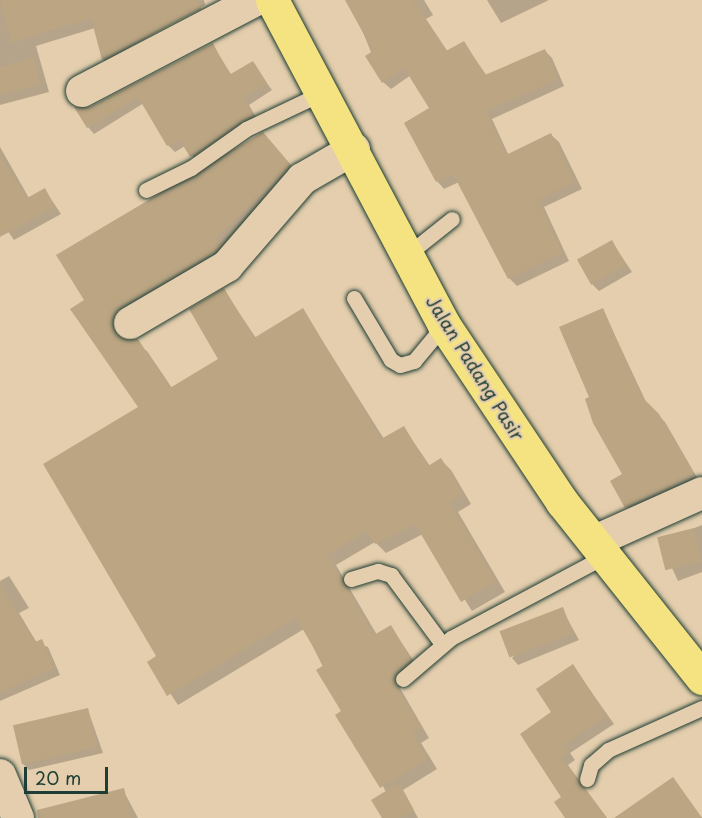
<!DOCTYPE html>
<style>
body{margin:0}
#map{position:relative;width:702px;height:818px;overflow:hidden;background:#e4cead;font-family:"Playpen Sans",sans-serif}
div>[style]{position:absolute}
.shadow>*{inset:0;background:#0003}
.building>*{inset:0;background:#bba583;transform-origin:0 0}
.roads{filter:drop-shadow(0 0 2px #1f3d34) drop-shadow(0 0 2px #1f3d34)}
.service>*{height:15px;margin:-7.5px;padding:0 7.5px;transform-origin:7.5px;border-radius:7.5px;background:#e4cead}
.minor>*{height:32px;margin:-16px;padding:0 16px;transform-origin:16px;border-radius:16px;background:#e4cead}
.trunk>*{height:33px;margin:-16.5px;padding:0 16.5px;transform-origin:16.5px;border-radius:16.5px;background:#f5e382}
span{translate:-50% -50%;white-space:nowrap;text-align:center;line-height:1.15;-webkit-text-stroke:4.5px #e4cead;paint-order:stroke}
.street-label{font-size:18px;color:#1f3d34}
.scale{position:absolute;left:24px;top:767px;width:84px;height:27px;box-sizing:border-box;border:3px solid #1f3d34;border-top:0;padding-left:8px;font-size:18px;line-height:21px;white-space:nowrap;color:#1f3d34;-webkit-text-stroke:4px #e4cead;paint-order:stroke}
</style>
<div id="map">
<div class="shadow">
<i style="clip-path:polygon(0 0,204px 0,205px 5px,107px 60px,206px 8px,208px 17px,112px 68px,103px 59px,95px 28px,36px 46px,49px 92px,0 105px)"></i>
<i style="clip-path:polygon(350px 0,424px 0,433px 15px,426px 19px,448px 52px,464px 43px,487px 76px,544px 50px,552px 58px,564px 86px,492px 119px,509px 156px,551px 135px,559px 142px,582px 189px,544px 207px,569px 261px,517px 286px,509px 278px,459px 182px,444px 189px,437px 181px,431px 109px,411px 75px,391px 89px,383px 82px)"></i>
<i style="clip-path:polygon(487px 0,549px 0,501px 23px)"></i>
<i style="clip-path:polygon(213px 45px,232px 76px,252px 63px,272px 90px,249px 105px,259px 122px,197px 162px,185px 146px,175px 152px,168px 145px,144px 103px,94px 134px,88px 127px,91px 108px)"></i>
<i style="clip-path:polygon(263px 133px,300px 176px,225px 248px,121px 335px,147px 351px,172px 388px,220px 360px,224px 290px,256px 338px,303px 310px,384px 439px,404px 428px,430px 466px,441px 460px,451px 470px,471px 504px,458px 512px,505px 592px,472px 611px,423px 534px,386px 553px,375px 542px,336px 565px,377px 635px,391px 627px,420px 670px,400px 688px,429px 738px,421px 743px,437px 769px,403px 790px,418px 818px,384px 818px,386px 792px,304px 629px,178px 705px,149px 662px,158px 656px,140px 407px,86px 301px)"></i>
<i style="clip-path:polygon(0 147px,29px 198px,45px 190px,61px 214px,14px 240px,0 220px)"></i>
<i style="clip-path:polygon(612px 242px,632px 272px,599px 291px,592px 284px)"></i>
<i style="clip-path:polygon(603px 310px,647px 404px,665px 422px,699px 481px,633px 513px,627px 507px,624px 475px,591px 398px)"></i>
<i style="clip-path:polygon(702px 525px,702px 572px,678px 581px,660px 542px)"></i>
<i style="clip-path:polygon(9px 576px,29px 608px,19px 613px,37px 643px,48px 647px,60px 675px,0 701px,0 581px)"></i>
<i style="clip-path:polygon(562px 609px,579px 640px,518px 665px,512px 658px)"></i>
<i style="clip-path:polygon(573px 666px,614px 724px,570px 753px,575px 760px,568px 765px,607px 818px,570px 818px,563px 797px,553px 713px)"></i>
<i style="clip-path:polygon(88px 710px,103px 753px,29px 770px,23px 764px,15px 727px)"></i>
<i style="clip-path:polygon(673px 779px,702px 818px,617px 818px)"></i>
<i style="clip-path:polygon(123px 790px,138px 818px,48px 818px)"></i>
</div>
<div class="building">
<i style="clip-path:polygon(0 0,199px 0,201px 9px,102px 60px,91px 18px,11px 43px)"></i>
<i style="clip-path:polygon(345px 0,413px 0,446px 51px,464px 41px,485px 75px,545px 49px,558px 79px,486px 111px,506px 155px,551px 133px,575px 181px,538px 200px,562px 253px,508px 279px,453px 174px,436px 182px,404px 123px,429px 108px,404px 68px,382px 83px,365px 56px,373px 51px)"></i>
<i style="clip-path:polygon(213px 43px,229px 75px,253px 61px,267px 83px,244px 98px,253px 115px,190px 157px,180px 140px,167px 146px,138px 97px,87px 128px,74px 107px,90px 107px)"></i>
<i style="clip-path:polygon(34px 57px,41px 84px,0 95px,0 67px)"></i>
<i style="clip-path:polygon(263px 132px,291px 165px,216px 238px,221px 246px,215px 252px,121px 307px,112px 324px,121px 338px,138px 339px,170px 388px,218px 359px,189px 309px,224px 288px,254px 338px,303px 308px,381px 439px,404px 426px,428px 466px,441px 458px,463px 494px,449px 502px,496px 581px,461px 602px,415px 524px,375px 544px,367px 531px,327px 555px,374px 635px,391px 625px,411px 659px,391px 678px,421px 728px,412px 733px,428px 759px,380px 788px,335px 715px,341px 711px,316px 670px,324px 665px,296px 618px,167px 696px,147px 662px,156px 656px,43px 464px,138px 407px,70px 309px,84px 300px,56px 255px)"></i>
<i style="clip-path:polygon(0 156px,27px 198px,45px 188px,55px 207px,0 237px)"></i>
<i style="left:612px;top:240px;width:29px;height:40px;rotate:61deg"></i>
<i style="clip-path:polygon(603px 308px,641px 396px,659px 414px,694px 474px,625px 508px,610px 481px,622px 474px,593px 423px,585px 399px,589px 397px,559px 327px)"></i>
<i style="left:694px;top:528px;width:34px;height:38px;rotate:76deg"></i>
<i style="clip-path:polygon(0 585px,35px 642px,42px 639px,54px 668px,0 692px)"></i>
<i style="left:563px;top:607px;width:28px;height:68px;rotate:69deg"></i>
<i style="clip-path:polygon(573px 664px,607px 716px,564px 745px,569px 752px,561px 757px,607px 818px,565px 818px,554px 802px,561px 797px,520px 734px,551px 712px,536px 689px)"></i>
<i style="left:88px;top:708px;width:40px;height:77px;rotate:77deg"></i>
<i style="clip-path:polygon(673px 777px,702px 818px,614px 818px)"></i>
<i style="clip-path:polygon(399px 783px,414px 810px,400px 818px,382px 818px,371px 800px)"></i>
<i style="clip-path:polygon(124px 788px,131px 818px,38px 818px,37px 810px)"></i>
</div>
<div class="roads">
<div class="service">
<i style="left:146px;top:190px;width:50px;rotate:-26.1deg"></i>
<i style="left:191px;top:168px;width:67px;rotate:-35.3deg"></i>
<i style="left:246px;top:129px;width:86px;rotate:-25.4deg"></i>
<i style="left:408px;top:254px;width:56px;rotate:-38.5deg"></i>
<i style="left:354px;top:298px;width:72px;rotate:59.2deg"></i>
<i style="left:391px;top:360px;width:10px;rotate:29deg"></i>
<i style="left:400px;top:365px;width:15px;rotate:-16deg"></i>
<i style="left:414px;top:361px;width:47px;rotate:-50.2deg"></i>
<i style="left:351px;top:579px;width:28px;rotate:-17deg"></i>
<i style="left:378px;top:571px;width:14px;rotate:17deg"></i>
<i style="left:391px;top:575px;width:86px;rotate:53.5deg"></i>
<i style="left:403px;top:679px;width:63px;rotate:-40.5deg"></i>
<i style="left:451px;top:638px;width:177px;rotate:-28deg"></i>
<i style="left:587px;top:779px;width:15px;rotate:-74deg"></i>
<i style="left:591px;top:765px;width:23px;rotate:-41deg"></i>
<i style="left:608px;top:750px;width:103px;rotate:-24.1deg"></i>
</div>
<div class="minor">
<i style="left:82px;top:91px;width:196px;rotate:-27.6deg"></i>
<i style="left:130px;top:323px;width:113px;rotate:-30.4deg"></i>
<i style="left:227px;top:266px;width:115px;rotate:-49.2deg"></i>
<i style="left:302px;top:179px;width:60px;rotate:-30deg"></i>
<i style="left:595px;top:541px;width:117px;rotate:-24.2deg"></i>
<i style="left:0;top:775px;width:47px;rotate:67.3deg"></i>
</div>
<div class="trunk">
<i style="left:272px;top:0;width:368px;rotate:62.1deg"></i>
<i style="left:444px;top:325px;width:213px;rotate:56.3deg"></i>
<i style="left:562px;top:502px;width:225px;rotate:51.5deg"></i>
</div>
</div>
<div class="street-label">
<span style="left:475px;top:368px;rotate:58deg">Jalan Padang Pasir</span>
</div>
<div class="scale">20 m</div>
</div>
